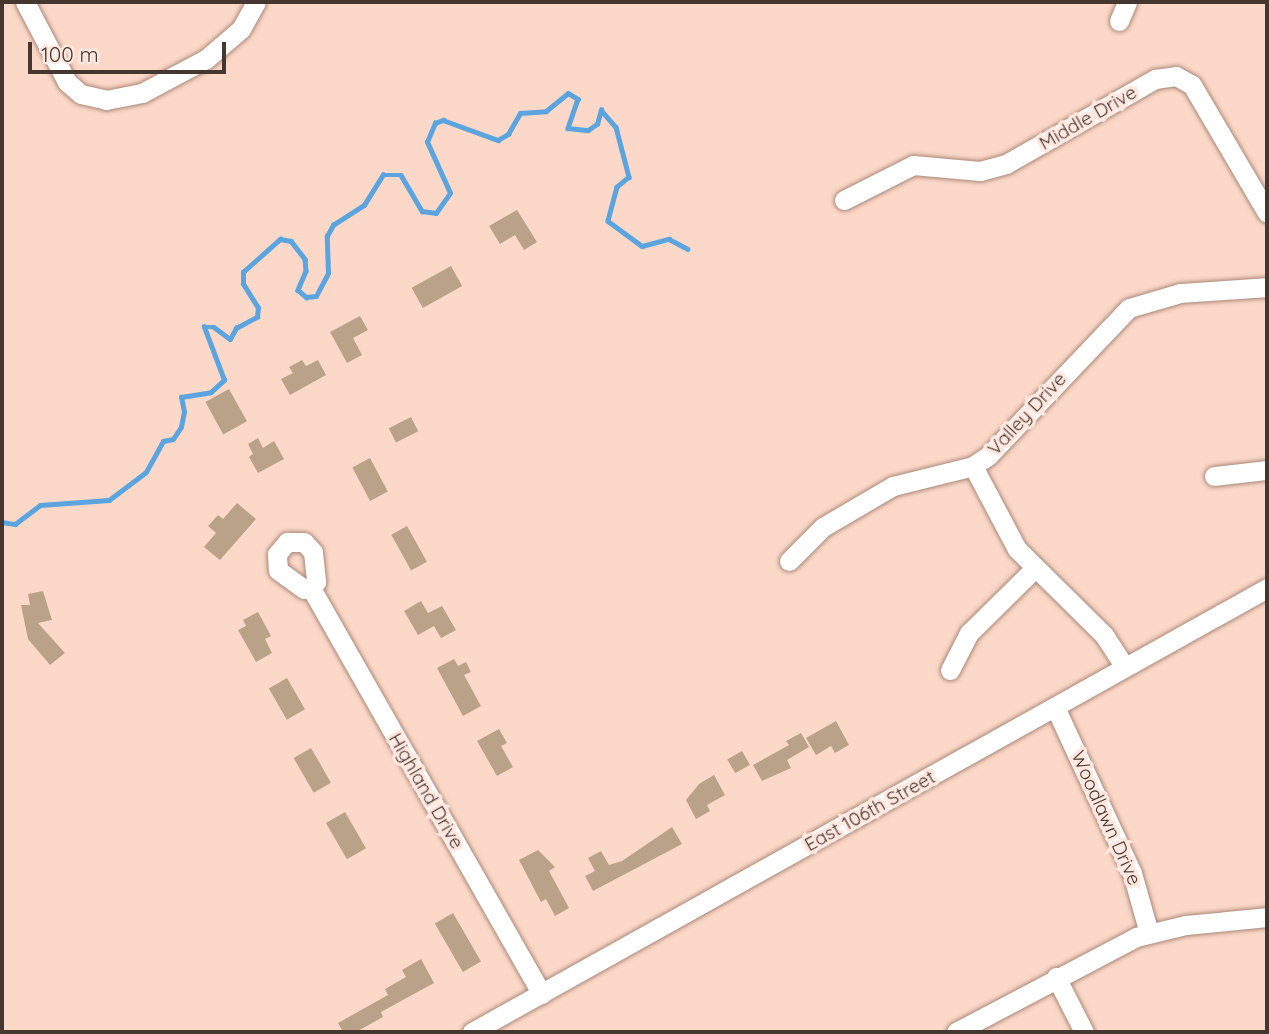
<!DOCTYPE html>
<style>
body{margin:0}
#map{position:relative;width:1269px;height:1034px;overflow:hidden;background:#fcd8c8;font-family:Quicksand,sans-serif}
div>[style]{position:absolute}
.stream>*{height:4.5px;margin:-2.25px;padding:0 2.25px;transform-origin:2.25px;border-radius:2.25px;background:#5aa4df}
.building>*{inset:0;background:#baa288;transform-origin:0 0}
.roads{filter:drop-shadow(0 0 2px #a98879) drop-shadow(0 0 2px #a98879)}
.minor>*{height:19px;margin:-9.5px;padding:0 9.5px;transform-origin:9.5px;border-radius:9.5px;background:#fff}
span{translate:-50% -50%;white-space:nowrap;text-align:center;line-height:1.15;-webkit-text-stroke:7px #ffe8df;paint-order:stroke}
.street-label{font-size:19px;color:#453630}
.frame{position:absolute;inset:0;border:4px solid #453630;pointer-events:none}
.scale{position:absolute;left:28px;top:42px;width:198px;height:32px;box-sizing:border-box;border:4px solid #453630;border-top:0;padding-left:9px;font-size:21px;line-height:24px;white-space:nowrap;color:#453630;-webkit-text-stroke:5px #ffe8df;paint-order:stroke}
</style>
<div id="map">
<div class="stream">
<i style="left:2px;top:522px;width:13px;rotate:9deg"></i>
<i style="left:15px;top:524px;width:31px;rotate:-37deg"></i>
<i style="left:40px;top:505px;width:69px;rotate:-4.1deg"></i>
<i style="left:109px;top:500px;width:46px;rotate:-37.1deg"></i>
<i style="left:146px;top:472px;width:35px;rotate:-61deg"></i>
<i style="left:163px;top:441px;width:10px;rotate:-11deg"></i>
<i style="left:173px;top:439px;width:14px;rotate:-56deg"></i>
<i style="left:181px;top:427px;width:15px;rotate:-79deg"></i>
<i style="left:184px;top:412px;width:15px;rotate:-101deg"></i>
<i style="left:181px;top:397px;width:30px;rotate:-9deg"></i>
<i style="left:211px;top:392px;width:18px;rotate:-43deg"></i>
<i style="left:224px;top:380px;width:57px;rotate:-110.7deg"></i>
<i style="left:204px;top:327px;width:10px"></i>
<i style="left:214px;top:327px;width:20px;rotate:37deg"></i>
<i style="left:230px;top:339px;width:13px;rotate:-61deg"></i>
<i style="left:236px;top:328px;width:24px;rotate:-28deg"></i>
<i style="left:257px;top:317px;width:9px;rotate:-84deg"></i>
<i style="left:258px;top:308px;width:28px;rotate:-122deg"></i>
<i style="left:243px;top:284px;width:12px;rotate:-90deg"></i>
<i style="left:243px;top:272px;width:50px;rotate:-41.7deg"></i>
<i style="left:280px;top:239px;width:11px;rotate:10deg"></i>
<i style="left:291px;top:241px;width:23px;rotate:52deg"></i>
<i style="left:305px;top:259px;width:12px;rotate:85deg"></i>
<i style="left:306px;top:271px;width:21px;rotate:113deg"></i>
<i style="left:298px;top:290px;width:11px;rotate:41deg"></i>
<i style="left:306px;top:297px;width:10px;rotate:-6deg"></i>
<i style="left:316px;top:296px;width:26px;rotate:-62deg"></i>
<i style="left:328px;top:273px;width:37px;rotate:-92deg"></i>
<i style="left:327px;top:236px;width:13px;rotate:-61deg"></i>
<i style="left:333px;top:225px;width:37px;rotate:-33deg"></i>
<i style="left:364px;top:205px;width:36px;rotate:-58deg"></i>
<i style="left:383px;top:175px;width:18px"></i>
<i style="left:401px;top:175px;width:42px;rotate:59.7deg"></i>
<i style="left:422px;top:211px;width:14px;rotate:8deg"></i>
<i style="left:436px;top:213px;width:24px;rotate:-55deg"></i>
<i style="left:450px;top:193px;width:56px;rotate:-114.3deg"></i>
<i style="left:427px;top:142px;width:21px;rotate:-67deg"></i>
<i style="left:435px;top:123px;width:9px;rotate:-21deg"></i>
<i style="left:443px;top:120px;width:59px;rotate:20deg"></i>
<i style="left:498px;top:140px;width:12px;rotate:-31deg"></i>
<i style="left:508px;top:134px;width:24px;rotate:-60deg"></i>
<i style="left:520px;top:113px;width:26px;rotate:-4deg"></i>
<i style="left:546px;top:111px;width:28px;rotate:-39deg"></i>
<i style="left:568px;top:93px;width:12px;rotate:31deg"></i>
<i style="left:578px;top:99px;width:31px;rotate:109deg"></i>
<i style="left:568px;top:128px;width:20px;rotate:6deg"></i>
<i style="left:588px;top:130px;width:11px;rotate:-34deg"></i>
<i style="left:597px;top:124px;width:15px;rotate:-74deg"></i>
<i style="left:601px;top:110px;width:23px;rotate:49deg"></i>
<i style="left:616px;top:127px;width:52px;rotate:75.4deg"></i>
<i style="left:629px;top:177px;width:16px;rotate:140deg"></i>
<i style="left:617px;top:187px;width:35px;rotate:105deg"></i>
<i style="left:608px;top:221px;width:42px;rotate:36.3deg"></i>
<i style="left:642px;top:246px;width:28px;rotate:-15deg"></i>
<i style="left:669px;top:239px;width:21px;rotate:28deg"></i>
</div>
<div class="building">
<i style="clip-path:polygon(517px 210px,537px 242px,524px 250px,515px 235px,500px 244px,489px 226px)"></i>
<i style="left:451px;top:266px;width:23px;height:45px;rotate:61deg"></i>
<i style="clip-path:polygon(360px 316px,368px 330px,353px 338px,362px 355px,347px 363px,330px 332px)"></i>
<i style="clip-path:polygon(302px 360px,306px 366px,318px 360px,326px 375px,290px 395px,281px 379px,293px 373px,289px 367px)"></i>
<i style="left:229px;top:389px;width:37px;height:27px;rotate:61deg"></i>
<i style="left:411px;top:417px;width:16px;height:25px;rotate:63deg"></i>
<i style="clip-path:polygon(258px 438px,263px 448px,274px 441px,284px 459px,258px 473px,249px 457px,253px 454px,248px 444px)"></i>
<i style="left:370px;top:458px;width:38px;height:20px;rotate:62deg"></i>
<i style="clip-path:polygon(237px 503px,256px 519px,220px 560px,204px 547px,216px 533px,208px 526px,218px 515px,223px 519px)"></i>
<i style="left:407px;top:526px;width:41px;height:18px;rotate:61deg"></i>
<i style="clip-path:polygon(43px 591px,52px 620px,38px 623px,65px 653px,50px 665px,28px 639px,21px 605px,30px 605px,28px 594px)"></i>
<i style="clip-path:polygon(421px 601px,428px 613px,442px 606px,456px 630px,441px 638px,434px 626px,418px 635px,404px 611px)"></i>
<i style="clip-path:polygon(258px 612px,271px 636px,265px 639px,272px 653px,256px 662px,238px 630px,246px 626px,243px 620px)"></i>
<i style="clip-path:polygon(454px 659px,458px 666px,466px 662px,471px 672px,464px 675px,481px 706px,463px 716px,437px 668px)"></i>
<i style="left:287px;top:678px;width:36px;height:21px;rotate:60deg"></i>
<i style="clip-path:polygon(836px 721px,849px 745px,835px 753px,831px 746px,816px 755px,806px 738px)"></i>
<i style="clip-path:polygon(499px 729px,507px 743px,501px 746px,513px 767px,497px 776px,477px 741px)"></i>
<i style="clip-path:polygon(801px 733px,809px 747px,787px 760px,791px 768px,762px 781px,753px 765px,789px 745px,786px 741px)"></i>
<i style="left:311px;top:748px;width:40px;height:20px;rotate:60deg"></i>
<i style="left:742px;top:751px;width:16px;height:17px;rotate:60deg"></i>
<i style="clip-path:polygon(714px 775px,725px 795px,707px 805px,710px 811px,696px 819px,686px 800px,699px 784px)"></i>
<i style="left:345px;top:812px;width:42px;height:22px;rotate:60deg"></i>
<i style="clip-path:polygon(672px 827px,682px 844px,593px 891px,585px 876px,595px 871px,588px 858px,601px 851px,609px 865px,622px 861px)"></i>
<i style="clip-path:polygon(538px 850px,555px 867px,549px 871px,569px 908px,555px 916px,546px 899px,541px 902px,519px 860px)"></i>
<i style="left:453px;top:913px;width:56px;height:21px;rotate:60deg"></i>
<i style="clip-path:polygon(421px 959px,434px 983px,381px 1012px,383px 1017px,356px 1032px,343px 1032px,338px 1023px,388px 995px,385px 989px,406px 977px,402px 970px)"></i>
</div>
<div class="roads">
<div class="minor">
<i style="left:25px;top:2px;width:90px;rotate:62.3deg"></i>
<i style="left:67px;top:82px;width:18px;rotate:41deg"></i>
<i style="left:81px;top:94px;width:26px;rotate:13deg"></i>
<i style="left:106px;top:100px;width:37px;rotate:-11deg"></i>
<i style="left:142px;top:93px;width:72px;rotate:-28deg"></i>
<i style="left:206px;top:59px;width:46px;rotate:-40.6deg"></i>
<i style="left:241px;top:29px;width:31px;rotate:-61deg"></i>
<i style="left:1119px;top:21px;width:21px;rotate:-67deg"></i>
<i style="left:844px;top:200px;width:77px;rotate:-26.9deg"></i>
<i style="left:913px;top:165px;width:67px;rotate:5.1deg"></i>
<i style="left:980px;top:171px;width:27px;rotate:-15deg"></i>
<i style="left:1006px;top:164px;width:172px;rotate:-29.7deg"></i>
<i style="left:1155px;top:79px;width:21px;rotate:-8deg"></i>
<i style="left:1176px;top:76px;width:18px;rotate:29deg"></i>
<i style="left:1192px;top:85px;width:148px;rotate:59.6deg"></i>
<i style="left:973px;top:466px;width:94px;rotate:62.1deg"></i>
<i style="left:1017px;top:549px;width:122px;rotate:44.7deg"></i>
<i style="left:1104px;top:635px;width:38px;rotate:57deg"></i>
<i style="left:1214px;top:476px;width:53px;rotate:-6.5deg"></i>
<i style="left:287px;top:542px;width:17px"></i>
<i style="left:304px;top:542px;width:13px;rotate:48deg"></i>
<i style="left:313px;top:552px;width:30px;rotate:84deg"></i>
<i style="left:316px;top:582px;width:8px;rotate:130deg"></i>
<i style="left:311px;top:588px;width:7px;rotate:172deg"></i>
<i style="left:304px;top:589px;width:32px;rotate:-144deg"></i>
<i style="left:278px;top:570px;width:16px;rotate:-94deg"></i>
<i style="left:277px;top:554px;width:16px;rotate:-50deg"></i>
<i style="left:789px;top:561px;width:48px;rotate:-45deg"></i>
<i style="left:823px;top:527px;width:81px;rotate:-30.4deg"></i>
<i style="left:893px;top:486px;width:82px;rotate:-14deg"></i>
<i style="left:973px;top:466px;width:18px;rotate:-34deg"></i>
<i style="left:988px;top:456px;width:204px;rotate:-46.4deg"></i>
<i style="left:1129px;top:308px;width:53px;rotate:-16.4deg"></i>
<i style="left:1180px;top:293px;width:87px;rotate:-3.9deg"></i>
<i style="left:311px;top:588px;width:467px;rotate:60.4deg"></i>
<i style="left:950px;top:670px;width:42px;rotate:-62.8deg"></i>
<i style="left:969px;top:633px;width:91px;rotate:-44.6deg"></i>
<i style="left:1055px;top:707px;width:183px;rotate:65.1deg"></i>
<i style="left:1132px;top:873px;width:62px;rotate:74.2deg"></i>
<i style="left:1056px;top:977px;width:62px;rotate:63deg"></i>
<i style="left:472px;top:1032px;width:911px;rotate:-29.18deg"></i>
<i style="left:956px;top:1032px;width:204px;rotate:-27.8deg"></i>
<i style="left:1136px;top:937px;width:51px;rotate:-13.5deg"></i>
<i style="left:1186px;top:925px;width:81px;rotate:-5.6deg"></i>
</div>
</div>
<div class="street-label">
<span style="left:1088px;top:118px;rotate:-30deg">Middle Drive</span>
<span style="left:1027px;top:414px;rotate:-47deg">Valley Drive</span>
<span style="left:426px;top:791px;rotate:60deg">Highland Drive</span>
<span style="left:870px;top:811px;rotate:-29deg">East 106th Street</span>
<span style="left:1106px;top:818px;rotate:66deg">Woodlawn Drive</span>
</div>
<div class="frame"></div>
<div class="scale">100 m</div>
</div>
